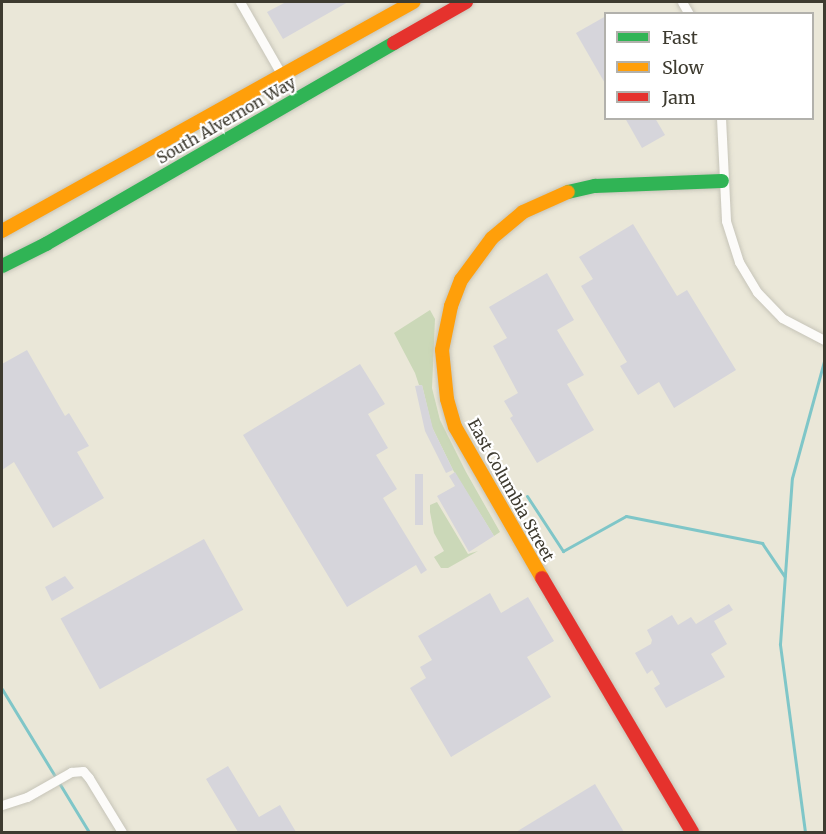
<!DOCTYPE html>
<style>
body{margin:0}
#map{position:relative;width:826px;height:834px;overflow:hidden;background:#eae7d8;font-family:Merriweather,serif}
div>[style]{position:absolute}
.green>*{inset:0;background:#cbd8b8}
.stream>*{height:3px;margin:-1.5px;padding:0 1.5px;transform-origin:1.5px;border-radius:1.5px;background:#7fc6c8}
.building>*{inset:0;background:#d6d5db;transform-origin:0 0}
.roads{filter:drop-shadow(0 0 2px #c6c4b8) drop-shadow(0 0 2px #c6c4b8)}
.street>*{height:9px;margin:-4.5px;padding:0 4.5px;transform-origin:4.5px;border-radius:4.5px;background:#fcfbf9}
.fast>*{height:14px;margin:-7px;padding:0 7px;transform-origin:7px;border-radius:7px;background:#30b455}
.slow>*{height:14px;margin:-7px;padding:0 7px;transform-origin:7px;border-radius:7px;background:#ff9f0a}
.jam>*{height:14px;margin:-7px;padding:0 7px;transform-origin:7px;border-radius:7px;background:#e5322d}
span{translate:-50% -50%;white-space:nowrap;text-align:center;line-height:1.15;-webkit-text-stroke:4.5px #fff;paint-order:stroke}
.street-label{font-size:16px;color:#3e3b30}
.frame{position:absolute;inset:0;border:3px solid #3e3b30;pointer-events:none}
.legend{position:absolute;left:604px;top:12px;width:210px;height:108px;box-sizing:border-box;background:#fff;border:2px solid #b2b1ac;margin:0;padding:8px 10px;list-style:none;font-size:18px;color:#3e3b30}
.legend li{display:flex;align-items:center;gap:12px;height:30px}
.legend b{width:30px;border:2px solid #b2b1ac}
</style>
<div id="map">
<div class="green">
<i style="clip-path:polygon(430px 310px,435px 319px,432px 388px,440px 420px,466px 472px,500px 532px,494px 536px,453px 470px,432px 427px,422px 385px,419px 385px,415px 373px,394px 333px)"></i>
<i style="clip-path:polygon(437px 502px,468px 554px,478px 551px,448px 568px,441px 568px,434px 557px,444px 551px,434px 533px,430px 512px,430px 505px)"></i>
</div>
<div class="stream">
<i style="left:527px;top:496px;width:66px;rotate:56.8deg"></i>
<i style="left:563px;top:551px;width:72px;rotate:-29.1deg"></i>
<i style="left:626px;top:516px;width:139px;rotate:11.2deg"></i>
<i style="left:762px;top:543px;width:40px;rotate:56deg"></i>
<i style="left:2px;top:689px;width:167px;rotate:58.7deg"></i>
<i style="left:805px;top:832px;width:190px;rotate:-97.6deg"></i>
<i style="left:780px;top:644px;width:166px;rotate:-85.9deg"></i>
<i style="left:792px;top:478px;width:121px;rotate:-74.7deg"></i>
</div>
<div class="building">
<i style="clip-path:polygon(286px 2px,348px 2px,283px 39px,267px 12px)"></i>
<i style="clip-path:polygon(606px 16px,606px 85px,576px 33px)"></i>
<i style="clip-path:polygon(625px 118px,655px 118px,665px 135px,642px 148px)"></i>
<i style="clip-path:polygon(633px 224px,677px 296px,687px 290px,736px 370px,674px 408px,659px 382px,638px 395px,620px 366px,627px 362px,581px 286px,593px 279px,579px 257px)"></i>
<i style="clip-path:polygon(547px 273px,574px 320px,557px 330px,584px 375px,567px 384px,594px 430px,537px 463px,510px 418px,513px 416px,504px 401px,518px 393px,493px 346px,507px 338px,489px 307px)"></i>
<i style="clip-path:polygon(27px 350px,65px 416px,69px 413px,89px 446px,77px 452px,104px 498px,53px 528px,14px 462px,2px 470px,2px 364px)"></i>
<i style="clip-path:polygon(360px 364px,385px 404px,368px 414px,388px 448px,376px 455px,397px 489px,383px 498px,427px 570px,421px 574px,416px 565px,347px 607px,243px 435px)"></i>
<i style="clip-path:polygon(422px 385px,433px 429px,453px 470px,446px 473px,425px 431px,415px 386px)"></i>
<i style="clip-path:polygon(455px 472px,494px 536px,469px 552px,437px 496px,455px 486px,449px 476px)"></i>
<i style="left:415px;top:474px;width:8px;height:51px"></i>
<i style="left:204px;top:539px;width:81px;height:164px;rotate:61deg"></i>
<i style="clip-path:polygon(65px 576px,74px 588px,52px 601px,45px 587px)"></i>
<i style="clip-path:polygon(490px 593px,501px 613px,528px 597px,554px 641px,527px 657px,551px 697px,451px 757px,410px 688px,426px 678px,420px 667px,432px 660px,418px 636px)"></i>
<i style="clip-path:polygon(729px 604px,733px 610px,714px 621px,727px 644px,711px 654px,725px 677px,666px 708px,654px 688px,660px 684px,652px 670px,647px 674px,635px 653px,651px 644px,652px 640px,647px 630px,672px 615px,678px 625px,691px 617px,696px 624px)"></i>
<i style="clip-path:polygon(228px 766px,259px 817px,280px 805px,296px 832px,238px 832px,206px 779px)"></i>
<i style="clip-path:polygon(595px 784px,624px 832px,516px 832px)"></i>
</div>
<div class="roads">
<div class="street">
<i style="left:240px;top:2px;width:86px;rotate:60.2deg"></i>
<i style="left:682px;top:2px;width:14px;rotate:60deg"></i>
<i style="left:721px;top:118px;width:103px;rotate:87.2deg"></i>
<i style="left:726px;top:221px;width:43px;rotate:72.4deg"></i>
<i style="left:739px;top:262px;width:35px;rotate:59deg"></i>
<i style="left:757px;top:292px;width:36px;rotate:46deg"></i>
<i style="left:782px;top:318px;width:47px;rotate:27.6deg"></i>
<i style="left:83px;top:771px;width:9px;rotate:49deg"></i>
<i style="left:89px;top:778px;width:63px;rotate:58.6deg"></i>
<i style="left:2px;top:805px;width:26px;rotate:-18deg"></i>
<i style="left:27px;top:797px;width:51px;rotate:-29.6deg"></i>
<i style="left:71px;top:772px;width:12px;rotate:-5deg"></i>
</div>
<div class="fast">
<i style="left:568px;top:192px;width:28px;rotate:-13deg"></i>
<i style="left:595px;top:186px;width:127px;rotate:-2.3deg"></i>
<i style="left:2px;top:266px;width:49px;rotate:-26.6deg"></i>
<i style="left:46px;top:244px;width:402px;rotate:-30deg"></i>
</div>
<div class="slow">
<i style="left:2px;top:231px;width:471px;rotate:-29.1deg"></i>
<i style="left:542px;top:578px;width:174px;rotate:-119.9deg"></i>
<i style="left:455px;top:427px;width:29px;rotate:-106deg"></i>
<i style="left:447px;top:399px;width:49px;rotate:-95.8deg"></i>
<i style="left:442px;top:350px;width:45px;rotate:-78.4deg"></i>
<i style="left:451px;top:306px;width:28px;rotate:-69deg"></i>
<i style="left:461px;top:280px;width:52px;rotate:-53.6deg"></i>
<i style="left:492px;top:238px;width:40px;rotate:-40deg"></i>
<i style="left:523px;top:212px;width:49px;rotate:-24deg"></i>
</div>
<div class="jam">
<i style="left:394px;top:43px;width:83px;rotate:-29.7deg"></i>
<i style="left:542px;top:578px;width:295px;rotate:59.4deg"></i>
</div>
</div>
<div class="street-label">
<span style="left:226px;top:120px;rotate:-30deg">South Alvernon Way</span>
<span style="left:511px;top:490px;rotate:61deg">East Columbia Street</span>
</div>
<div class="frame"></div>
<ul class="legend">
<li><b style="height:8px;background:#30b455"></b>Fast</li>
<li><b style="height:8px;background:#ff9f0a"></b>Slow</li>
<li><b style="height:8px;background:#e5322d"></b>Jam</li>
</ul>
</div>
